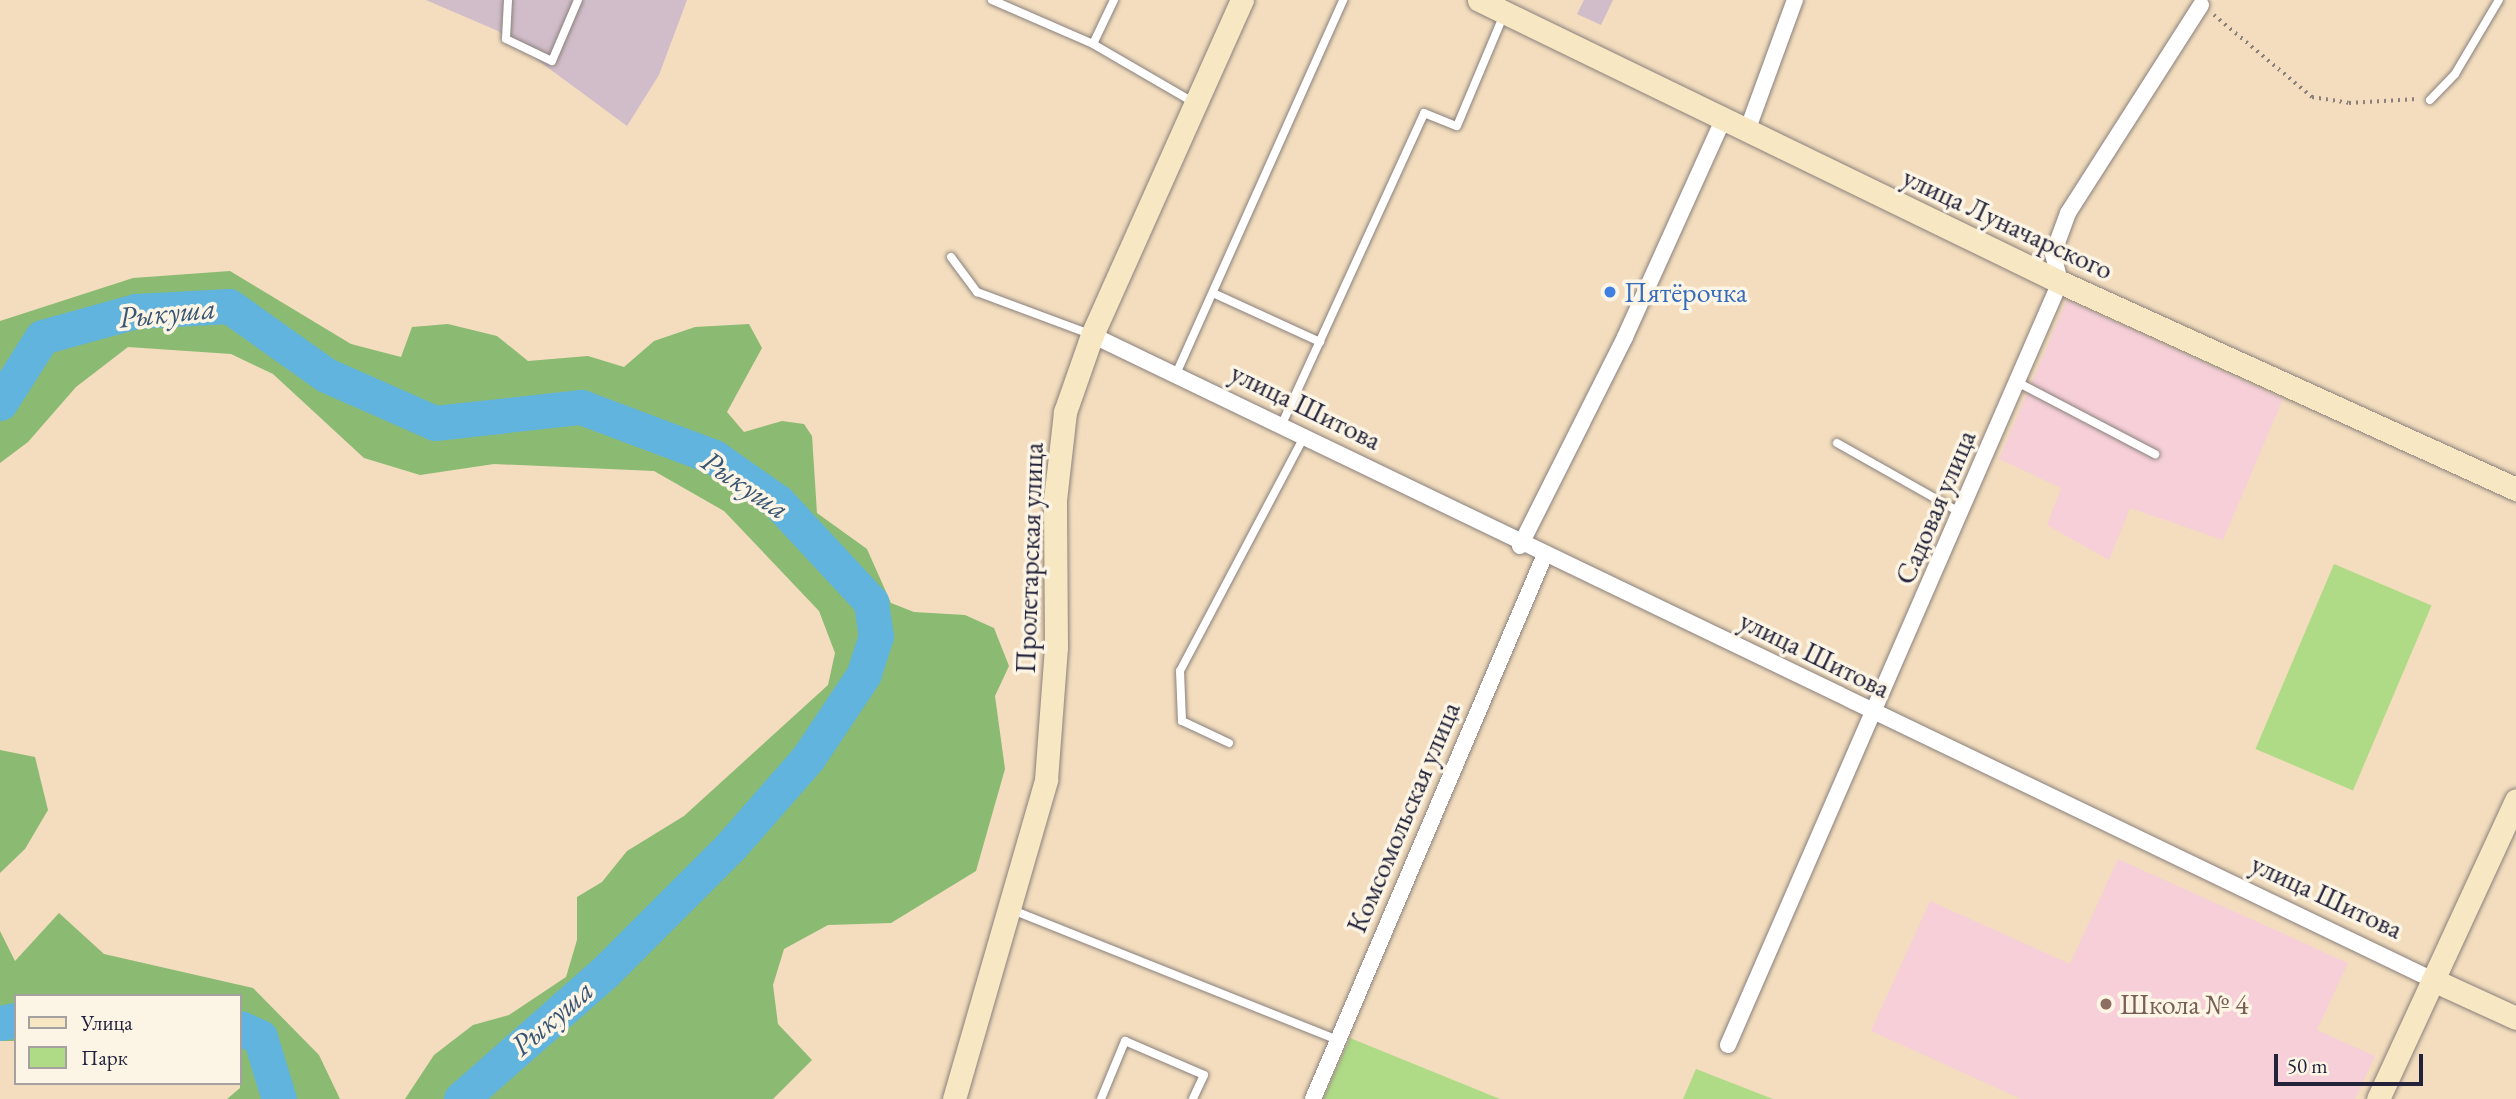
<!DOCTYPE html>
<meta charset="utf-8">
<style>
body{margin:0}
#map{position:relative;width:2516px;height:1099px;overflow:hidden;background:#f3ddbe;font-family:"EB Garamond",serif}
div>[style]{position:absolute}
.built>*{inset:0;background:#f6cfd8}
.industrial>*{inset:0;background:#d1bdca}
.green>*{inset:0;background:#afda86;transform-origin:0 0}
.forest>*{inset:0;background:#8bba73}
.river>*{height:35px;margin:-17.5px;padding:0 17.5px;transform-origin:17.5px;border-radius:17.5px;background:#61b4dd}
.path>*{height:3.5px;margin-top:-1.75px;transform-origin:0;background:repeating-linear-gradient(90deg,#8a807c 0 2px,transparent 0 7px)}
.roads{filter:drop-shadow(0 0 2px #8a807c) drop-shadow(0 0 2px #8a807c)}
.lane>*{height:8px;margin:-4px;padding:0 4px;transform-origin:4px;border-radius:4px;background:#fff}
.street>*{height:16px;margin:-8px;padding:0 8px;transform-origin:8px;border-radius:8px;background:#fff}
.secondary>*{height:23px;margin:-11.5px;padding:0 11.5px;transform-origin:11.5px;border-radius:11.5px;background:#f7e8c3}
.dots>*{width:19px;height:19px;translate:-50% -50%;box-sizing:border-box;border:4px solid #fcf5e5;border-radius:50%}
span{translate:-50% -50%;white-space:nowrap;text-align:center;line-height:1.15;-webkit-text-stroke:7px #fcf5e5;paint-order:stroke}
.street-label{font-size:28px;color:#22223b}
.shop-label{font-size:28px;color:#366cbe}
.left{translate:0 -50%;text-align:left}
.education-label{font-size:28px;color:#785e54}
.water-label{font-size:30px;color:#385574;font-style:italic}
.legend{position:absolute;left:14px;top:994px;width:228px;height:91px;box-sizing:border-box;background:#fcf5e5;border:2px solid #a5a1a1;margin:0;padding:9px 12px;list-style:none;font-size:21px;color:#22223b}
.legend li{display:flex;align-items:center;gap:14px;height:35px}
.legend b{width:35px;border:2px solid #a5a1a1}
.scale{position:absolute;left:2274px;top:1054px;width:149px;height:32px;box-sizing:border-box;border:4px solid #22223b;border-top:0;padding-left:9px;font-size:21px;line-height:24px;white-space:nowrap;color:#22223b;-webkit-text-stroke:5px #fcf5e5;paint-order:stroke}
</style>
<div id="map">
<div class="built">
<i style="clip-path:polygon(2067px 300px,2283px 399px,2223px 540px,2130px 508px,2109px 560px,2047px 525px,2061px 488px,1999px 459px)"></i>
<i style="clip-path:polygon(2118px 859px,2348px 963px,2317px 1030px,2375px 1056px,2355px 1099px,2021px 1099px,1871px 1031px,1930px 901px,2070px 964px)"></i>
</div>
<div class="industrial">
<i style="clip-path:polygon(426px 0,687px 0,659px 75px,627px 126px,498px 31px)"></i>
<i style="clip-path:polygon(1584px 0,1613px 0,1601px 25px,1577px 14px)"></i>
</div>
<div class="green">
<i style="left:2334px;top:564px;width:106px;height:201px;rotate:23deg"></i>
<i style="clip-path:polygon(1350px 1038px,1500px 1099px,1323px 1099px)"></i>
<i style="clip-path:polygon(1696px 1069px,1773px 1099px,1683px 1099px)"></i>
</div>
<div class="forest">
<i style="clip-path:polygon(230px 271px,351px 344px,401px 357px,412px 327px,448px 324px,497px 336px,528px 361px,588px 356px,624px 367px,654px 341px,695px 327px,749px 324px,762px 348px,727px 412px,744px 432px,782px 421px,804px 424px,812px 436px,817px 513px,867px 549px,891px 603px,914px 612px,965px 615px,994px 628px,1009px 666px,995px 696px,1005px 769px,976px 871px,891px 923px,828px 925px,784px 949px,773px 985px,778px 1024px,812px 1060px,773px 1099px,405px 1099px,434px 1055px,473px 1025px,509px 1015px,566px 977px,577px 940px,577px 897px,602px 882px,627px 851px,684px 816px,828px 685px,835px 653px,819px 611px,724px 511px,654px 471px,494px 464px,420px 475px,364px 458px,273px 374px,231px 354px,128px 347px,76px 387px,28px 442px,0 463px,0 321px,133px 278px)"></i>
<i style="clip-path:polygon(0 750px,35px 757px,48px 810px,25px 849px,0 873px)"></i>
<i style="clip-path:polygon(59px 913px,104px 954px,253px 988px,319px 1055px,340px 1099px,227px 1099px,240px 1088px,240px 996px,16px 996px,16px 1041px,0 1041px,0 931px,15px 961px)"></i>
</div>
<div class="river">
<i style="left:0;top:403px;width:78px;rotate:-57.5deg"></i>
<i style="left:42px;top:337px;width:98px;rotate:-15.5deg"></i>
<i style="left:136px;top:311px;width:93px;rotate:-3.1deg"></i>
<i style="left:229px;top:306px;width:119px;rotate:35.4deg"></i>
<i style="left:326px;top:375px;width:119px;rotate:23.8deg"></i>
<i style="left:435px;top:423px;width:147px;rotate:-6.3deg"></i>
<i style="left:581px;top:407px;width:142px;rotate:20.6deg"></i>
<i style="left:714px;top:457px;width:78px;rotate:35.1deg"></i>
<i style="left:778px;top:502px;width:137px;rotate:47.1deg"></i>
<i style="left:871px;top:602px;width:34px;rotate:82deg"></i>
<i style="left:876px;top:636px;width:40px;rotate:108deg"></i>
<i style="left:864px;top:674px;width:101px;rotate:123.7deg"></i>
<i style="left:808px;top:758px;width:117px;rotate:131.2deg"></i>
<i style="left:731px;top:846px;width:178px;rotate:135deg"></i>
<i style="left:605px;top:972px;width:192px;rotate:138.6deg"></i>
<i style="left:0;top:1023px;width:16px;rotate:-11deg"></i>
<i style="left:240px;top:1028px;width:22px;rotate:24deg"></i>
<i style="left:260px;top:1037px;width:65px;rotate:73deg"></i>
</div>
<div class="path">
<i style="left:2214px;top:15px;width:128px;rotate:39.9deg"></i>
<i style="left:2312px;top:97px;width:37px;rotate:9deg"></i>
<i style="left:2349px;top:103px;width:68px;rotate:-3.4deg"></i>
</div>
<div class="roads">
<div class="lane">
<i style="left:508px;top:0;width:39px;rotate:93deg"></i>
<i style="left:506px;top:39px;width:51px;rotate:25.6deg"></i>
<i style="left:552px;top:61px;width:66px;rotate:-66.9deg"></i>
<i style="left:992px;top:0;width:110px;rotate:23.5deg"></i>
<i style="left:1093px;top:44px;width:49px;rotate:-64.5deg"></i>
<i style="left:1093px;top:44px;width:116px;rotate:30.1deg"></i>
<i style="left:2430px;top:100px;width:36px;rotate:-46deg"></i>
<i style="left:2455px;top:74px;width:86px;rotate:-59.3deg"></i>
<i style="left:951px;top:257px;width:44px;rotate:53.4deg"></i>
<i style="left:977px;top:292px;width:121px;rotate:20.4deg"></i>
<i style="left:1213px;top:293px;width:118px;rotate:24.6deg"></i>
<i style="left:1176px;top:374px;width:410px;rotate:-65.9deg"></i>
<i style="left:2017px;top:382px;width:156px;rotate:27.6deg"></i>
<i style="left:1281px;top:426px;width:344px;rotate:-65.4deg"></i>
<i style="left:1424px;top:113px;width:35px;rotate:22deg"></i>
<i style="left:1457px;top:126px;width:121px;rotate:-67.2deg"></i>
<i style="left:1837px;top:443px;width:142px;rotate:29.4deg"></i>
<i style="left:1229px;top:743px;width:52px;rotate:-154.9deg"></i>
<i style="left:1182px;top:721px;width:50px;rotate:-92.3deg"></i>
<i style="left:1180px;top:671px;width:265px;rotate:-62.1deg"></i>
<i style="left:1010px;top:909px;width:353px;rotate:21.8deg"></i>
<i style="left:1101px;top:1099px;width:63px;rotate:-67.5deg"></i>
<i style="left:1125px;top:1041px;width:86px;rotate:23.3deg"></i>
<i style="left:1204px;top:1075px;width:26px;rotate:115deg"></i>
</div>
<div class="street">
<i style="left:1747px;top:131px;width:140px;rotate:-69.9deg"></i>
<i style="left:1092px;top:335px;width:1488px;rotate:25.69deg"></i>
<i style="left:1520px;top:546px;width:234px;rotate:-63.3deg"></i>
<i style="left:1625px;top:337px;width:238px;rotate:-65.7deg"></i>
<i style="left:1728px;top:1045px;width:832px;rotate:-66.48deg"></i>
<i style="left:2060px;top:282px;width:29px;rotate:-104deg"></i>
<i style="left:2053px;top:254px;width:44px;rotate:-69.9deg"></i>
<i style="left:2068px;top:213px;width:247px;rotate:-57.4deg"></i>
<i style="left:1313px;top:1099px;width:589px;rotate:-66.92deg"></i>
</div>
<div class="secondary">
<i style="left:1479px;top:0;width:646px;rotate:25.89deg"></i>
<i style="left:2060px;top:282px;width:501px;rotate:24.42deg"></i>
<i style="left:2433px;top:980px;width:91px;rotate:24.6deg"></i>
<i style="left:954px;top:1099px;width:332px;rotate:-73.9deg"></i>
<i style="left:1046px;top:780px;width:133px;rotate:-85.7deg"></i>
<i style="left:1056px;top:647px;width:147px;rotate:-90.4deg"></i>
<i style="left:1055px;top:500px;width:89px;rotate:-83.5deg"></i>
<i style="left:1065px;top:412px;width:82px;rotate:-70.7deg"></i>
<i style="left:1092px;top:335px;width:367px;rotate:-65.9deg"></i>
<i style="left:2378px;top:1099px;width:329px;rotate:-65.2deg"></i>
</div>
</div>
<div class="dots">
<i style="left:1610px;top:292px;background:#3f7fe0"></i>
<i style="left:2106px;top:1004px;background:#8d6e63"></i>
</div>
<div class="street-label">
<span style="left:2008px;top:223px;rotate:25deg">улица Луначарского</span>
<span style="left:1306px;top:406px;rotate:26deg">улица Шитова</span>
<span style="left:1935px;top:507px;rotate:-67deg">Садовая улица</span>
<span style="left:1029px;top:558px;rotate:-88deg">Пролетарская улица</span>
<span style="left:1815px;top:654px;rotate:26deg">улица Шитова</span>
<span style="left:1403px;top:817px;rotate:-67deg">Комсомольская улица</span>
<span style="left:2327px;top:896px;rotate:25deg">улица Шитова</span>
</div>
<div class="shop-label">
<span class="left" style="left:1624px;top:292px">Пятёрочка</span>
</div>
<div class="education-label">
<span class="left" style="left:2120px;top:1004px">Школа № 4</span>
</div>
<div class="water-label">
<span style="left:167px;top:313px;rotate:-6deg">Рыкуша</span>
<span style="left:745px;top:485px;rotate:34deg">Рыкуша</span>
<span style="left:552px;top:1018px;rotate:-41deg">Рыкуша</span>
</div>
<ul class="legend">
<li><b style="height:9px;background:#f7e8c3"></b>Улица</li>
<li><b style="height:19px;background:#afda86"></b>Парк</li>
</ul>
<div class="scale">50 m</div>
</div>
